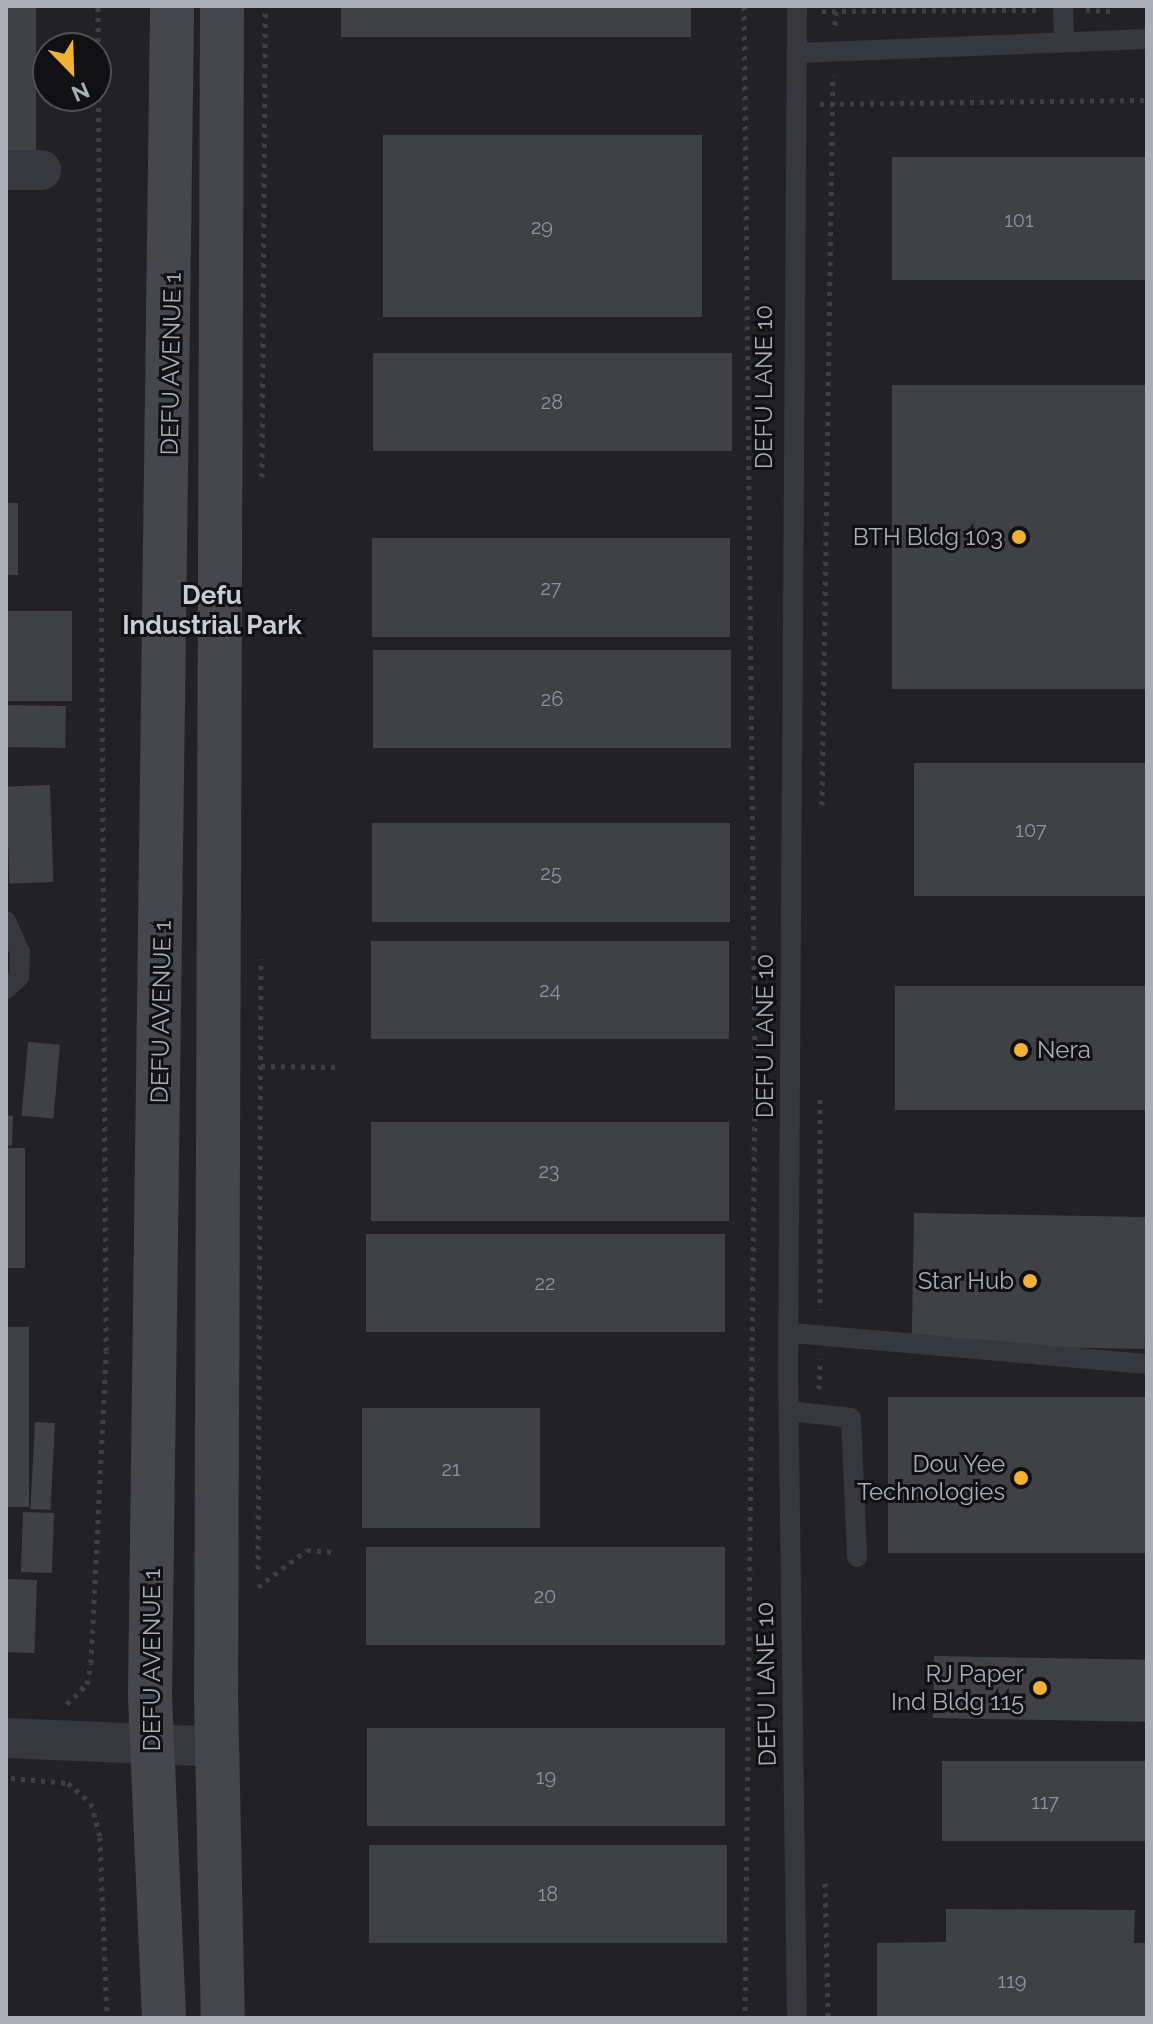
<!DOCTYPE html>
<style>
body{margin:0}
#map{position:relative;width:1153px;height:2024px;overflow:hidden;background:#161618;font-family:Raleway,sans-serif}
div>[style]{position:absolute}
.built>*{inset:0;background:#222225}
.building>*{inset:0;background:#404145;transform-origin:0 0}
.path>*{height:5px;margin-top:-2.5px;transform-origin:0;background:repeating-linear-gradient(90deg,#3d3f44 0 4px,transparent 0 10px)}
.lane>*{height:20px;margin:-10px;padding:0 10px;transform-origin:10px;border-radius:10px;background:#37383d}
.street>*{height:40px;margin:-20px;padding:0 20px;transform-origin:20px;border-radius:20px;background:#37383d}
.secondary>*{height:44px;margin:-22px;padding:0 22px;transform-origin:22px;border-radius:22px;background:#45474d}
.dots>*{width:22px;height:22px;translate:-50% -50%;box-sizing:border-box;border:4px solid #111113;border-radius:50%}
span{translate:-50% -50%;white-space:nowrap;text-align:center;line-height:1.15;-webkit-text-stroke:6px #111113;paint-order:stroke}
.number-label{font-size:20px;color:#8e929b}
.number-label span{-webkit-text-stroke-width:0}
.street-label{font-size:24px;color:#a8adb8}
.poi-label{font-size:24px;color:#a8adb8}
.right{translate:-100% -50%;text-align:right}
.left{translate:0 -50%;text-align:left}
.neighbourhood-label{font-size:26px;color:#c9ccd4;font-weight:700}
.frame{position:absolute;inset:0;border:8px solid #a8adb8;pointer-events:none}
.north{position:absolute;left:32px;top:32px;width:80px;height:80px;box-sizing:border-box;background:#111113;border:2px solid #4d4f55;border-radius:50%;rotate:157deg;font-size:22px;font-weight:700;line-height:32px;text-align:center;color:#a8adb8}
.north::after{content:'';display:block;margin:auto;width:28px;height:36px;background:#f2b134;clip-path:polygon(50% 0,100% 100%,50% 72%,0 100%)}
</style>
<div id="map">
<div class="built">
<i style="clip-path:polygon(evenodd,6px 6px,1147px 6px,1147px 2018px,6px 2018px,6px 6px,48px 48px,96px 48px,96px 96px,48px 96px,48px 48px)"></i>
</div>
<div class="building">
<i style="left:6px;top:6px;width:30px;height:147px"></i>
<i style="left:341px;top:6px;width:350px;height:31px"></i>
<i style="left:383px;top:135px;width:319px;height:182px"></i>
<i style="left:892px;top:157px;width:255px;height:123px"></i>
<i style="left:373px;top:353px;width:359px;height:98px"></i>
<i style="left:892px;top:385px;width:255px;height:304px"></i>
<i style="left:6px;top:503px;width:12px;height:72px"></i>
<i style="left:372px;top:538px;width:358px;height:99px"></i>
<i style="left:6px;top:611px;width:66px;height:90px"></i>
<i style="left:373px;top:650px;width:358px;height:98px"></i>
<i style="left:6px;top:705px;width:60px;height:42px;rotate:1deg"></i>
<i style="left:1147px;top:763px;width:133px;height:233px;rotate:90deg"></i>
<i style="left:50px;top:785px;width:97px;height:44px;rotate:88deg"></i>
<i style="left:372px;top:823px;width:358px;height:99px"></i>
<i style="left:371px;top:941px;width:358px;height:98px"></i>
<i style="left:1147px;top:986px;width:124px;height:252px;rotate:90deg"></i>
<i style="left:28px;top:1042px;width:32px;height:74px;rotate:5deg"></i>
<i style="clip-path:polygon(6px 1115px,13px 1116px,12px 1146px,6px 1145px)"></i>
<i style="left:371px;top:1122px;width:358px;height:99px"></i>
<i style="left:25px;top:1148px;width:120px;height:19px;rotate:90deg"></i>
<i style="left:914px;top:1213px;width:233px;height:132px;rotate:1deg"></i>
<i style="left:366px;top:1234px;width:359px;height:98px"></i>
<i style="left:6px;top:1327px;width:23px;height:180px"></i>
<i style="left:1147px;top:1397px;width:156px;height:259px;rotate:90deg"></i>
<i style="left:540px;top:1408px;width:120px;height:178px;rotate:90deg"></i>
<i style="left:35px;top:1422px;width:20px;height:87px;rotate:3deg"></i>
<i style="left:23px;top:1512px;width:31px;height:60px;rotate:2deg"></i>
<i style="left:366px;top:1547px;width:359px;height:98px"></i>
<i style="left:6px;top:1579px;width:31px;height:73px;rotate:2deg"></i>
<i style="left:934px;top:1656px;width:213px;height:62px;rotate:1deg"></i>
<i style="left:725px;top:1728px;width:98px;height:358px;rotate:90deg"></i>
<i style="left:1147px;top:1761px;width:80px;height:205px;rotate:90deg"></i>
<i style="left:369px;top:1845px;width:358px;height:98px"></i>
<i style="clip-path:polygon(946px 1909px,1135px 1910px,1134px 1943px,1147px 1943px,1147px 2018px,877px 2018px,877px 1943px,946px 1942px)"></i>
</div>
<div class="path">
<i style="left:744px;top:6px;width:1071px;rotate:89.41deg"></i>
<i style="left:755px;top:1077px;width:941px;rotate:90.61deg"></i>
<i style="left:1086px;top:10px;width:26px;rotate:2deg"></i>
<i style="left:822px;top:11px;width:214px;rotate:-0.3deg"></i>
<i style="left:835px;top:25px;width:19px;rotate:-87deg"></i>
<i style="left:820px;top:104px;width:327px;rotate:-0.7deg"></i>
<i style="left:262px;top:477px;width:471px;rotate:-89.6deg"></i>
<i style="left:822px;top:805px;width:730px;rotate:-89.14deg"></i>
<i style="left:261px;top:1066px;width:80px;rotate:0.7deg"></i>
<i style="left:820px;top:1099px;width:210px;rotate:90deg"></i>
<i style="left:819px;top:1389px;width:30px;rotate:-88deg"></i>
<i style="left:258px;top:1569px;width:610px;rotate:-89.72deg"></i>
<i style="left:258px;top:1587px;width:61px;rotate:-37.1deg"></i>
<i style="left:307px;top:1550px;width:27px;rotate:4deg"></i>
<i style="left:67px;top:1704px;width:28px;rotate:-45deg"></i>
<i style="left:87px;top:1684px;width:21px;rotate:-79deg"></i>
<i style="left:91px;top:1663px;width:312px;rotate:-87.2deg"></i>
<i style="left:106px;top:1351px;width:1345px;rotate:-90.34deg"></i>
<i style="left:11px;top:1778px;width:57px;rotate:5deg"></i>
<i style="left:68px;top:1783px;width:30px;rotate:41deg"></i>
<i style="left:91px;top:1803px;width:35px;rotate:75deg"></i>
<i style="left:100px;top:1837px;width:181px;rotate:87.8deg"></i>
<i style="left:825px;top:1883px;width:135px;rotate:88.7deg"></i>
</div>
<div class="lane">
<i style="left:1063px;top:6px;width:33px;rotate:88deg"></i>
<i style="left:798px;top:53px;width:349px;rotate:-2.3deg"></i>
<i style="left:6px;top:921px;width:34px;rotate:66deg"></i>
<i style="left:20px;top:952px;width:25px;rotate:92deg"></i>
<i style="left:19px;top:977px;width:18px;rotate:137deg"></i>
<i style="left:792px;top:1333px;width:356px;rotate:5deg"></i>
<i style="left:789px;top:1411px;width:62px;rotate:6.4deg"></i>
<i style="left:851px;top:1418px;width:139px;rotate:87.5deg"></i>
<i style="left:797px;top:2018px;width:643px;rotate:-90.8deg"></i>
<i style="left:788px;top:1375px;width:1369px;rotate:-89.62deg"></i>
</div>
<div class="street">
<i style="left:6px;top:170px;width:35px"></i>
<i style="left:6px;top:1738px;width:211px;rotate:2.4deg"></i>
</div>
<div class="secondary">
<i style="left:222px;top:6px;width:1688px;rotate:90.2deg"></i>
<i style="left:216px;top:1694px;width:324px;rotate:88.8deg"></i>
<i style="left:164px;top:2018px;width:325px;rotate:-92.5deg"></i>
<i style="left:150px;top:1693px;width:1687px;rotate:-89.25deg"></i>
</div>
<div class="dots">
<i style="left:1019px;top:537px;background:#f2b134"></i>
<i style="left:1021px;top:1050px;background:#f2b134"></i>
<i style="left:1030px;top:1281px;background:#f2b134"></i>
<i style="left:1021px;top:1478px;background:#f2b134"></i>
<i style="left:1040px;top:1688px;background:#f2b134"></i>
</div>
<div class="number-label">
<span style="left:1019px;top:220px">101</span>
<span style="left:542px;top:227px">29</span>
<span style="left:552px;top:402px">28</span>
<span style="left:551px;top:588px">27</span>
<span style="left:552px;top:699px">26</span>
<span style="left:1031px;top:830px">107</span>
<span style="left:551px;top:873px">25</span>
<span style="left:550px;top:990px">24</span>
<span style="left:549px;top:1171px">23</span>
<span style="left:545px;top:1283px">22</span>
<span style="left:451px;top:1469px">21</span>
<span style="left:545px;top:1596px">20</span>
<span style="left:546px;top:1777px">19</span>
<span style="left:1045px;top:1802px">117</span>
<span style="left:548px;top:1894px">18</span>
<span style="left:1012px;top:1981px">119</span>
</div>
<div class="street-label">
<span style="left:171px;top:364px;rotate:-89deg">DEFU AVENUE 1</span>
<span style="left:764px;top:387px;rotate:-90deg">DEFU LANE 10</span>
<span style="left:161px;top:1012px;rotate:-89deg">DEFU AVENUE 1</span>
<span style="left:765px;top:1036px;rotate:-90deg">DEFU LANE 10</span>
<span style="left:152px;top:1660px;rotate:-90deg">DEFU AVENUE 1</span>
<span style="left:766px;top:1684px;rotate:-91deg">DEFU LANE 10</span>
</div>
<div class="poi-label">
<span class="right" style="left:1003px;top:537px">BTH Bldg 103</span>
<span class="left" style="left:1037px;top:1050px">Nera</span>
<span class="right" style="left:1014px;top:1281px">Star Hub</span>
<span class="right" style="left:1005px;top:1478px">Dou Yee<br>Technologies</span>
<span class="right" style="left:1024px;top:1688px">RJ Paper<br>Ind Bldg 115</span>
</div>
<div class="neighbourhood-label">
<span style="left:212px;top:611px">Defu<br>Industrial Park</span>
</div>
<div class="frame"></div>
<div class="north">N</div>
</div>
